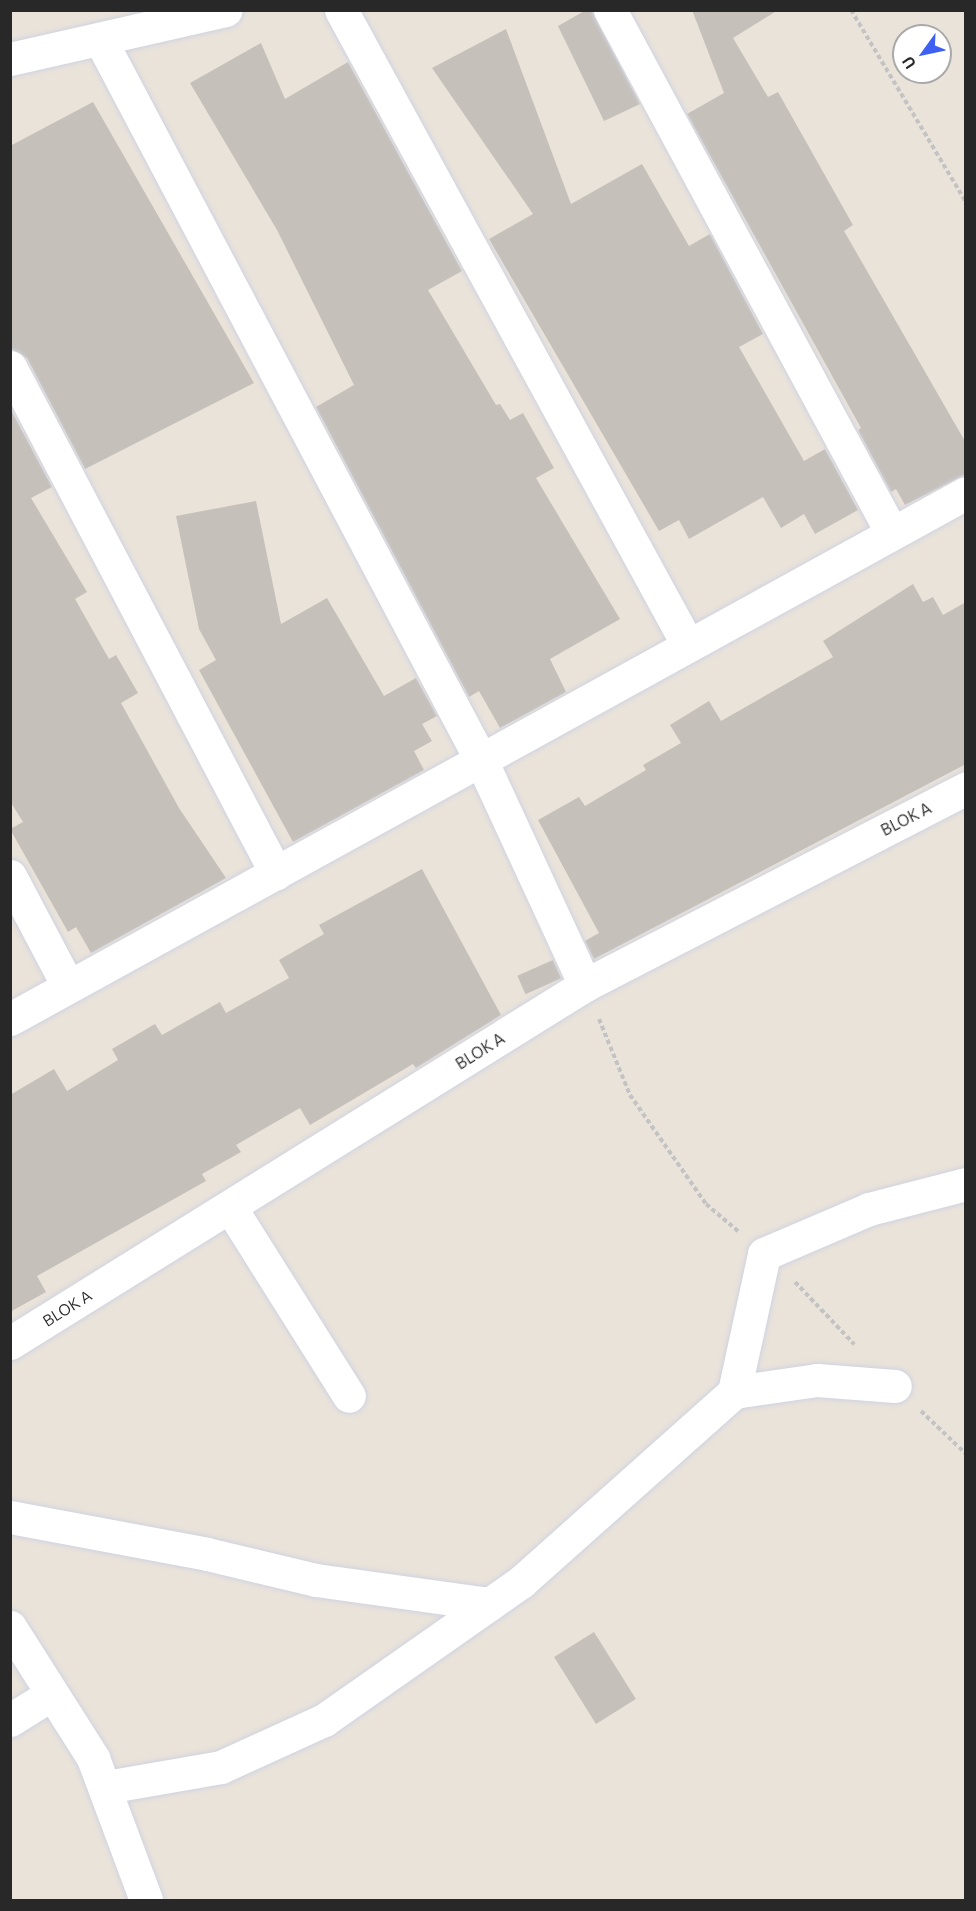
<!DOCTYPE html>
<style>
body{margin:0}
#map{position:relative;width:976px;height:1911px;overflow:hidden;background:#eae3da;font-family:Ubuntu,sans-serif}
div>[style]{position:absolute}
.building>*{inset:0;background:#c5c0ba;transform-origin:0 0}
.path>*{height:4px;margin-top:-2px;transform-origin:0;background:repeating-linear-gradient(90deg,#c3c3c3 0 4.5px,transparent 0 7.5px)}
.roads{filter:drop-shadow(0 0 2px #cfd3e1) drop-shadow(0 0 2px #cfd3e1)}
.minor>*{height:33px;margin:-16.5px;padding:0 16.5px;transform-origin:16.5px;border-radius:16.5px;background:#fff}
span{translate:-50% -50%;white-space:nowrap;text-align:center;line-height:1.15;-webkit-text-stroke:4.5px #fff;paint-order:stroke}
.street-label{font-size:16px;color:#282828}
.frame{position:absolute;inset:0;border:12px solid #282828;pointer-events:none}
.north{position:absolute;left:892px;top:24px;width:60px;height:60px;box-sizing:border-box;background:#fff;border:2px solid #a9a9a9;border-radius:50%;rotate:237deg;font-size:16px;font-weight:700;line-height:24px;text-align:center;color:#282828}
.north::after{content:'';display:block;margin:auto;width:21px;height:27px;background:#3f61f3;clip-path:polygon(50% 0,100% 100%,50% 72%,0 100%)}
</style>
<div id="map">
<div class="building">
<i style="clip-path:polygon(586px 10px,591px 10px,640px 104px,604px 121px,558px 26px)"></i>
<i style="clip-path:polygon(692px 10px,778px 10px,733px 38px,768px 97px,778px 92px,853px 225px,844px 231px,966px 443px,966px 474px,905px 505px,896px 489px,891px 492px,858px 430px,861px 428px,687px 114px,724px 93px)"></i>
<i style="clip-path:polygon(506px 29px,571px 204px,642px 164px,689px 246px,710px 234px,763px 334px,739px 347px,804px 461px,825px 449px,858px 510px,815px 534px,804px 514px,781px 528px,763px 497px,689px 539px,679px 520px,659px 531px,489px 239px,533px 214px,432px 68px)"></i>
<i style="clip-path:polygon(261px 43px,285px 99px,348px 62px,462px 271px,428px 290px,496px 405px,500px 404px,510px 420px,523px 413px,554px 468px,536px 478px,620px 619px,550px 659px,566px 692px,500px 728px,479px 691px,469px 697px,316px 407px,354px 385px,277px 230px,190px 83px)"></i>
<i style="clip-path:polygon(93px 102px,254px 383px,85px 469px,27px 358px,10px 348px,10px 146px)"></i>
<i style="clip-path:polygon(10px 408px,52px 487px,31px 498px,87px 592px,75px 599px,109px 659px,116px 655px,138px 693px,121px 703px,179px 808px,226px 878px,91px 953px,76px 927px,68px 932px,10px 829px,23px 822px,10px 801px)"></i>
<i style="clip-path:polygon(256px 501px,281px 624px,327px 598px,384px 696px,416px 678px,437px 716px,422px 724px,432px 741px,414px 751px,424px 770px,293px 842px,199px 670px,216px 660px,199px 629px,176px 516px)"></i>
<i style="clip-path:polygon(913px 584px,923px 602px,933px 597px,943px 615px,966px 602px,966px 764px,594px 959px,585px 941px,599px 933px,538px 820px,579px 797px,585px 806px,646px 770px,643px 765px,681px 743px,670px 725px,709px 701px,721px 721px,833px 657px,823px 641px)"></i>
<i style="clip-path:polygon(422px 869px,501px 1015px,416px 1068px,413px 1064px,310px 1125px,300px 1108px,236px 1145px,241px 1152px,202px 1174px,206px 1181px,37px 1276px,46px 1292px,10px 1312px,10px 1095px,54px 1069px,67px 1091px,118px 1060px,112px 1049px,155px 1024px,162px 1035px,220px 1002px,226px 1013px,289px 978px,279px 960px,324px 934px,319px 925px)"></i>
<i style="left:553px;top:960px;width:20px;height:39px;rotate:66deg"></i>
<i style="left:594px;top:1632px;width:79px;height:47px;rotate:58deg"></i>
</div>
<div class="path">
<i style="left:851px;top:10px;width:224px;rotate:59.1deg"></i>
<i style="left:599px;top:1019px;width:82px;rotate:67.8deg"></i>
<i style="left:630px;top:1095px;width:133px;rotate:55.1deg"></i>
<i style="left:706px;top:1204px;width:42px;rotate:40.2deg"></i>
<i style="left:795px;top:1282px;width:86px;rotate:46.4deg"></i>
<i style="left:921px;top:1411px;width:62px;rotate:43.7deg"></i>
</div>
<div class="roads">
<div class="minor">
<i style="left:341px;top:10px;width:724px;rotate:61.35deg"></i>
<i style="left:610px;top:10px;width:594px;rotate:61.67deg"></i>
<i style="left:100px;top:39px;width:815px;rotate:62.15deg"></i>
<i style="left:481px;top:760px;width:248px;rotate:65.2deg"></i>
<i style="left:10px;top:59px;width:221px;rotate:-12.8deg"></i>
<i style="left:10px;top:367px;width:572px;rotate:62.27deg"></i>
<i style="left:10px;top:876px;width:124px;rotate:62.2deg"></i>
<i style="left:10px;top:1019px;width:1091px;rotate:-28.82deg"></i>
<i style="left:230px;top:1207px;width:223px;rotate:57.8deg"></i>
<i style="left:10px;top:1343px;width:677px;rotate:-31.91deg"></i>
<i style="left:585px;top:985px;width:429px;rotate:-27.3deg"></i>
<i style="left:734px;top:1392px;width:84px;rotate:-8.2deg"></i>
<i style="left:817px;top:1380px;width:78px;rotate:4.4deg"></i>
<i style="left:10px;top:1517px;width:200px;rotate:10.6deg"></i>
<i style="left:207px;top:1554px;width:112px;rotate:13.4deg"></i>
<i style="left:316px;top:1580px;width:175px;rotate:7.9deg"></i>
<i style="left:10px;top:1627px;width:155px;rotate:57.6deg"></i>
<i style="left:93px;top:1758px;width:152px;rotate:69.5deg"></i>
<i style="left:10px;top:1720px;width:49px;rotate:-31.8deg"></i>
<i style="left:106px;top:1787px;width:117px;rotate:-9.9deg"></i>
<i style="left:221px;top:1767px;width:113px;rotate:-24.5deg"></i>
<i style="left:324px;top:1720px;width:241px;rotate:-35deg"></i>
<i style="left:521px;top:1582px;width:285px;rotate:-41.7deg"></i>
<i style="left:734px;top:1392px;width:141px;rotate:-77.7deg"></i>
<i style="left:764px;top:1254px;width:114px;rotate:-23.2deg"></i>
<i style="left:869px;top:1209px;width:100px;rotate:-14.5deg"></i>
</div>
</div>
<div class="street-label">
<span style="left:906px;top:819px;rotate:-27deg">BLOK A</span>
<span style="left:480px;top:1051px;rotate:-32deg">BLOK A</span>
<span style="left:67px;top:1308px;rotate:-32deg">BLOK A</span>
</div>
<div class="frame"></div>
<div class="north">U</div>
</div>
